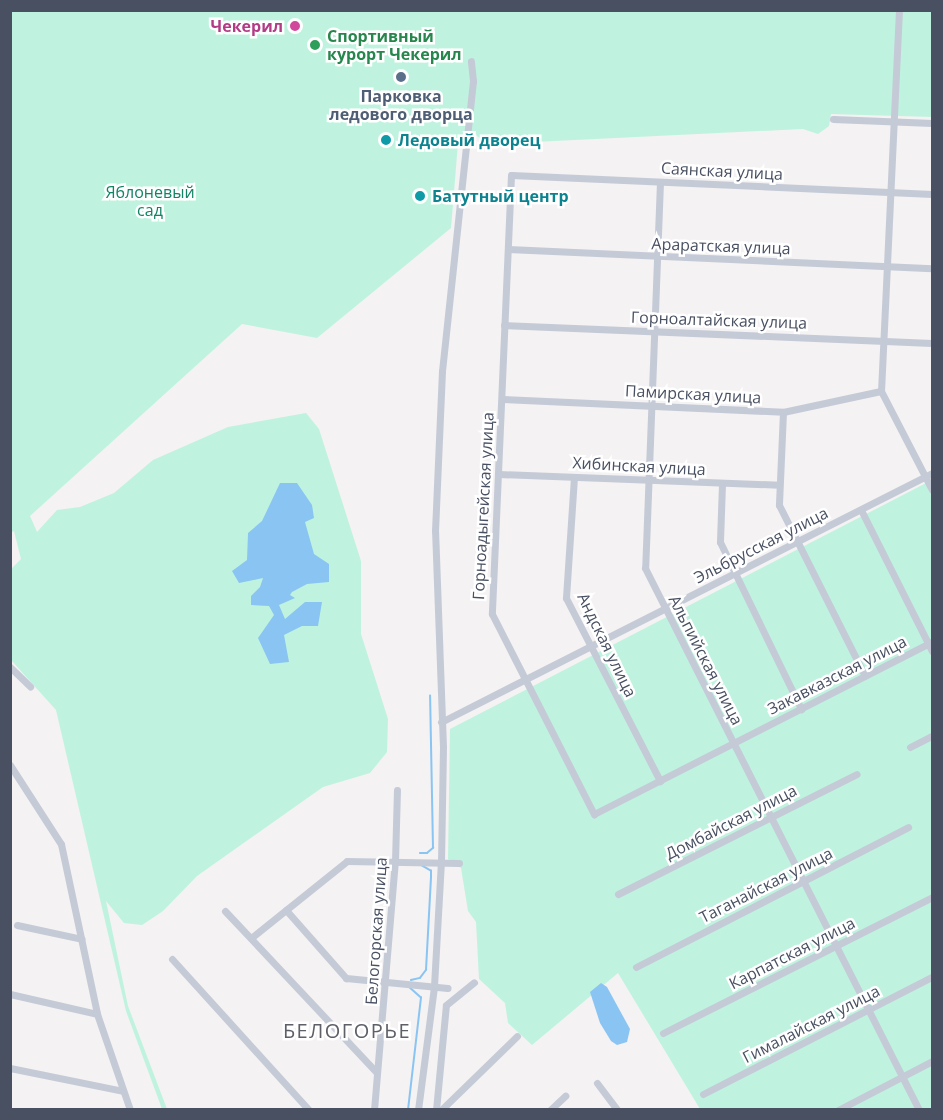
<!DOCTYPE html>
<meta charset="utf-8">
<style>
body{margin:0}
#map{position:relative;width:943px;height:1120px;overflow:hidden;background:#f4f2f2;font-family:"Open Sans",sans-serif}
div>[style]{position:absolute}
.green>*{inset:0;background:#bff3df}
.water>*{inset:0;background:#8ac4f2}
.stream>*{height:1.5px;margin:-0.75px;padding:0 0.75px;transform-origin:0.75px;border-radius:0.75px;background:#8ac4f2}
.minor>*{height:7px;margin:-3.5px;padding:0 3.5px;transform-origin:3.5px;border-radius:3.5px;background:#c5cad7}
.dots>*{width:16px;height:16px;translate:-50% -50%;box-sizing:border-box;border:3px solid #fff;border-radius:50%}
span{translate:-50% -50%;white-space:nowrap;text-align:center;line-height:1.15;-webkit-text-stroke:5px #fff;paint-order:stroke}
.hotel-label{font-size:16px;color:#b23c85;font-weight:700}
.right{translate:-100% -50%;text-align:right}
.leisure-label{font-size:16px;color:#27864d;font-weight:700}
.left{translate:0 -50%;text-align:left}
.service-label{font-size:16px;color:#4e5e75;font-weight:700}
.culture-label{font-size:16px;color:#0d838f;font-weight:700}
.street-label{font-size:16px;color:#485061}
.park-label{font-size:16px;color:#128465}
.quarter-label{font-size:20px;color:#5e6067;letter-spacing:1.5px}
.frame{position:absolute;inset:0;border:12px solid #485061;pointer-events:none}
</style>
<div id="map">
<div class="green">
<i style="clip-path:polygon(11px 11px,932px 11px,932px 117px,831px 114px,829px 126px,818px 134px,803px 129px,490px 144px,475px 135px,458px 143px,451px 228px,317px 338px,242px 324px,30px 516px,37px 532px,57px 510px,80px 507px,114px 493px,153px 460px,228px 427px,306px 413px,319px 429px,361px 561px,361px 634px,388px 719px,387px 752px,370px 773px,323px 787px,197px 876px,163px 911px,142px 925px,124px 923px,106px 901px,128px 1006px,167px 1109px,162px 1109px,126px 1011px,56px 710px,11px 660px,11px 569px,21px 559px,14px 531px,10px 533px)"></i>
<i style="clip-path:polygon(932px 480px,932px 1109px,700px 1109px,618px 973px,532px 1045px,508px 1023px,505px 1003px,479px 979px,476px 922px,468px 911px,461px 868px,448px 859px,450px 729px)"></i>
</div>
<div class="water">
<i style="clip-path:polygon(280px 483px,297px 483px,312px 505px,314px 518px,305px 522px,314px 554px,329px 564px,329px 582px,307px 584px,292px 592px,290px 595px,295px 598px,279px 605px,285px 619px,305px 602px,322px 602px,318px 626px,302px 626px,284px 635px,289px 662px,270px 664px,258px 638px,274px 615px,269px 606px,251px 605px,251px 596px,260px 587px,263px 578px,239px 583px,232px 571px,247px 560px,248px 533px,262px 521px)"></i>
<i style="clip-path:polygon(601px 983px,607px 987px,630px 1029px,627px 1042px,617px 1045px,611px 1041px,600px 1023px,590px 992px)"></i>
</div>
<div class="stream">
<i style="left:420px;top:853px;width:7px"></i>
<i style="left:427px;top:853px;width:8px;rotate:-40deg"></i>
<i style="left:433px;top:848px;width:152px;rotate:-91.1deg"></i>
<i style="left:411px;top:980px;width:9px;rotate:-13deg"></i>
<i style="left:420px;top:978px;width:10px;rotate:-53deg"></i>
<i style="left:426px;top:970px;width:93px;rotate:-86.9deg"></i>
<i style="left:431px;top:877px;width:6px;rotate:-90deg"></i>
<i style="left:431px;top:871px;width:10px;rotate:-151deg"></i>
<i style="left:408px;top:1110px;width:113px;rotate:-83.4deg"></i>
<i style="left:421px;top:998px;width:15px;rotate:-138deg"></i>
</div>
<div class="minor">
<i style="left:899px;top:10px;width:381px;rotate:92.7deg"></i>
<i style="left:881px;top:391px;width:111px;rotate:62.7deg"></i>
<i style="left:833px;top:119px;width:99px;rotate:2.3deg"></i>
<i style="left:660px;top:182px;width:386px;rotate:92.2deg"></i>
<i style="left:645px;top:568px;width:607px;rotate:63.18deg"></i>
<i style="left:932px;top:194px;width:421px;rotate:-177.4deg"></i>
<i style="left:511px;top:175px;width:439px;rotate:92.5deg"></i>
<i style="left:492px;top:614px;width:225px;rotate:63deg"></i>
<i style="left:594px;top:814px;width:379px;rotate:-27deg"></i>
<i style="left:508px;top:249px;width:424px;rotate:2.6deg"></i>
<i style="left:504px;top:325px;width:428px;rotate:2.4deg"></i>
<i style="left:502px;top:399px;width:281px;rotate:2.6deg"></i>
<i style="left:783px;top:412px;width:100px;rotate:-12.1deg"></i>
<i style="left:783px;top:412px;width:93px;rotate:92.5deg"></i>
<i style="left:779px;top:505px;width:191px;rotate:63.3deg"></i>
<i style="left:499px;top:474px;width:280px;rotate:2.2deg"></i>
<i style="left:574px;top:477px;width:121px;rotate:93.8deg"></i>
<i style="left:566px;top:598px;width:206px;rotate:62.8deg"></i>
<i style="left:722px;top:484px;width:58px;rotate:92deg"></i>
<i style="left:720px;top:542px;width:186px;rotate:64.1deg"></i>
<i style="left:861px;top:510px;width:158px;rotate:63.3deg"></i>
<i style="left:10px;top:667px;width:28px;rotate:44deg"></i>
<i style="left:441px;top:722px;width:551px;rotate:-26.89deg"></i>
<i style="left:910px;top:747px;width:25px;rotate:-27deg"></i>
<i style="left:10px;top:765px;width:94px;rotate:57.2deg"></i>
<i style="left:61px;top:844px;width:174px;rotate:78deg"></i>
<i style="left:97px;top:1014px;width:102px;rotate:71deg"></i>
<i style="left:618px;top:894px;width:267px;rotate:-26.7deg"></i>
<i style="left:286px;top:910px;width:91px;rotate:48.6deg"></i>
<i style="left:346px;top:978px;width:102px;rotate:5.6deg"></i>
<i style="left:225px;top:911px;width:221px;rotate:46.8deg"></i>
<i style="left:17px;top:925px;width:66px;rotate:12.2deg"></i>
<i style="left:251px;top:938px;width:123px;rotate:-38.7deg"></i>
<i style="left:347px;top:861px;width:112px;rotate:1deg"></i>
<i style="left:172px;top:959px;width:204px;rotate:47.8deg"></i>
<i style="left:636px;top:967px;width:306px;rotate:-27.2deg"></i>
<i style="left:10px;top:994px;width:89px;rotate:12.9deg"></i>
<i style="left:663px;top:1033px;width:301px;rotate:-26.8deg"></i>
<i style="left:10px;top:1068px;width:115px;rotate:11.5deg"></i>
<i style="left:597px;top:1083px;width:34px;rotate:53deg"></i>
<i style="left:703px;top:1094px;width:257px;rotate:-27.1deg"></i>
<i style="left:374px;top:1110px;width:250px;rotate:-85.2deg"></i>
<i style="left:395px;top:861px;width:71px;rotate:-88.4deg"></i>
<i style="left:418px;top:1110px;width:125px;rotate:-82.6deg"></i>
<i style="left:434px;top:986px;width:124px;rotate:-86.8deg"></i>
<i style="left:441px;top:862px;width:115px;rotate:-89deg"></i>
<i style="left:443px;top:747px;width:216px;rotate:-92.1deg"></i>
<i style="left:435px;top:531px;width:160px;rotate:-87.5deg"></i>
<i style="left:442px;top:371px;width:292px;rotate:-83.9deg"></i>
<i style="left:473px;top:81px;width:20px;rotate:-96deg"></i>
<i style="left:436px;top:1110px;width:105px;rotate:-84.6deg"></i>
<i style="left:446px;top:1005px;width:36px;rotate:-39deg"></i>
<i style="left:441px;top:1110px;width:106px;rotate:-44.2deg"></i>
<i style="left:550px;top:1110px;width:21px;rotate:-43deg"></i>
<i style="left:838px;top:1110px;width:106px;rotate:-27.5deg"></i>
</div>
<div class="dots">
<i style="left:295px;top:26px;background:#d1479c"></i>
<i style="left:315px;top:45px;background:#2e9e5b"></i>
<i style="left:401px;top:77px;background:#5c6f8a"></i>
<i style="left:386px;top:140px;background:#0f9aa8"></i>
<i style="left:420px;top:196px;background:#0f9aa8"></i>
</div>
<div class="hotel-label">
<span class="right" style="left:283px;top:26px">Чекерил</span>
</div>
<div class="leisure-label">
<span class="left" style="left:327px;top:45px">Спортивный<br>курорт Чекерил</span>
</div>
<div class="service-label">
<span style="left:401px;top:105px">Парковка<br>ледового дворца</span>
</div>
<div class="culture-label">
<span class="left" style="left:398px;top:140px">Ледовый дворец</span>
<span class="left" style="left:432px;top:196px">Батутный центр</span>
</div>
<div class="street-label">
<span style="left:722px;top:171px;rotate:3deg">Саянская улица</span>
<span style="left:721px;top:246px;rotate:2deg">Араратская улица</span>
<span style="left:719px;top:320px;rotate:2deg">Горноалтайская улица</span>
<span style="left:693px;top:394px;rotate:3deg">Памирская улица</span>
<span style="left:639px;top:466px;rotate:3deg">Хибинская улица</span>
<span style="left:483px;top:506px;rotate:-87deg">Горноадыгейская улица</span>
<span style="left:761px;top:545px;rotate:-27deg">Эльбрусская улица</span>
<span style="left:607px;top:645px;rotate:64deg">Андская улица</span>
<span style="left:706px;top:660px;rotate:63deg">Альпийская улица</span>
<span style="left:837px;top:675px;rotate:-27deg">Закавказская улица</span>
<span style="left:731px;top:822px;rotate:-27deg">Домбайская улица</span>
<span style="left:766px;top:885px;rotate:-27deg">Таганайская улица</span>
<span style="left:376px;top:931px;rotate:-86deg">Белогорская улица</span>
<span style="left:792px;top:953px;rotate:-27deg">Карпатская улица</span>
<span style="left:811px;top:1024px;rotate:-27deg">Гималайская улица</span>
</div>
<div class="park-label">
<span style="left:150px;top:201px">Яблоневый<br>сад</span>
</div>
<div class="quarter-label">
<span style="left:347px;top:1030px">БЕЛОГОРЬЕ</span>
</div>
<div class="frame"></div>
</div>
